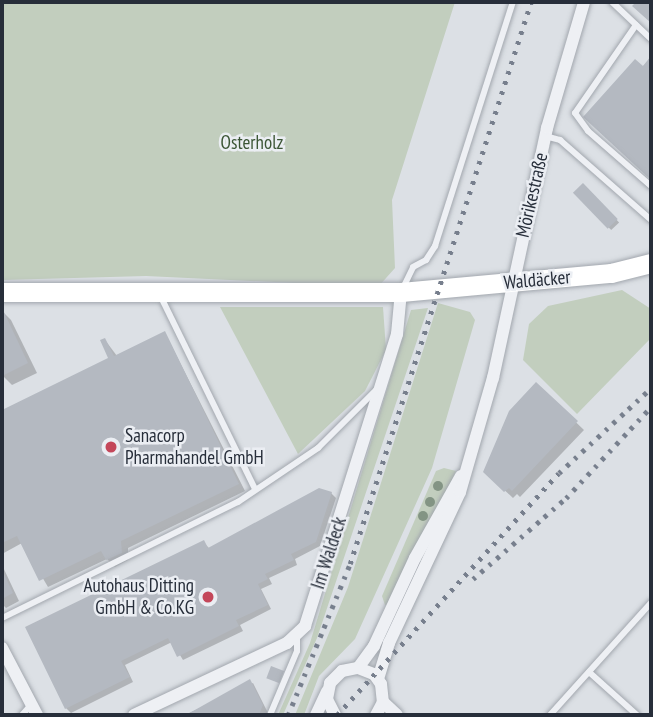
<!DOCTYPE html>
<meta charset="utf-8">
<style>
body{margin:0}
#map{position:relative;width:653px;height:717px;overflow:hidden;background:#dce0e5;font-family:"PT Sans Narrow",sans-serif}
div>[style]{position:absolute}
.green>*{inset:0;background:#c2cebe}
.shadow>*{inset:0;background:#0003;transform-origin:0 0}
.building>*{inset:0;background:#b4b9c1;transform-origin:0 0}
.roads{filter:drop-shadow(0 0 2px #a2a7ae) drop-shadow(0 0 2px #a2a7ae)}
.lane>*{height:6px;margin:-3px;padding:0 3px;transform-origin:3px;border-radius:3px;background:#eef0f4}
.street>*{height:12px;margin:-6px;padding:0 6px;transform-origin:6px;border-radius:6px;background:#eef0f4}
.secondary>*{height:19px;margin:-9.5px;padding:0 9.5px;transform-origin:9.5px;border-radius:9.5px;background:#fff}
.rail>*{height:4.5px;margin-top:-2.25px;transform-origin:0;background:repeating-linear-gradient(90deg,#777f8d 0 3.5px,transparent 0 10.5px)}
.trees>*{width:10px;height:10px;margin:-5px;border-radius:50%;background:#839484}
.dots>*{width:19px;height:19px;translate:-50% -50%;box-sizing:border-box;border:4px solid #ebeef3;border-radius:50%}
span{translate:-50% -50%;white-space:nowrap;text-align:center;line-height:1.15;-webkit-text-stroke:5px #ebeef3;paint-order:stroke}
.park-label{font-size:19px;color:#3b5535}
.street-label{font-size:19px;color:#272e3a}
.poi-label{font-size:19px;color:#272e3a}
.left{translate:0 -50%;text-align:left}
.right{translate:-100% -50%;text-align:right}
.frame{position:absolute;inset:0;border:4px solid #272e3a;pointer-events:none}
</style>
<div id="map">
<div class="green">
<i style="clip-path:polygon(2px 2px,455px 2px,392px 200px,395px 268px,378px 287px,146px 276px,2px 280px)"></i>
<i style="clip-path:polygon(622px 290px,651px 309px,651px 338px,577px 414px,523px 360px,529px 324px,548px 306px)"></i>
<i style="clip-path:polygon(438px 303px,470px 312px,475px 320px,432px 468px,355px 639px,319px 676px,304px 715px,295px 715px,348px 587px)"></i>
<i style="clip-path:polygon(220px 307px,383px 307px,386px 350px,365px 391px,298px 454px)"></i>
<i style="clip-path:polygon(428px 308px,317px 638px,283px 715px,278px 715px,310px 643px,411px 310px)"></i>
<i style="clip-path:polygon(444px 468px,456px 471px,452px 480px,388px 606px,385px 605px,382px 596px,436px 471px)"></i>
</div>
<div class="shadow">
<i style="clip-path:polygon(650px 60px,651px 61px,651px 178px,585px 117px)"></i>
<i style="left:583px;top:185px;width:52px;height:11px;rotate:46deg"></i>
<i style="clip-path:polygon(2px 311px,11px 320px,37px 373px,12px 385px,2px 375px)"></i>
<i style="clip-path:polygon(165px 333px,245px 491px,128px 548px,128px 560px,115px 567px,107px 559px,48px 587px,22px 543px,2px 554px,2px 412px,111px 359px,105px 340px,117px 356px)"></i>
<i style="clip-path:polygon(536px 384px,584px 430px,520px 497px,517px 494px,513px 498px,485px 472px)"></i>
<i style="clip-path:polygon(331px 493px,336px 498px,320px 546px,295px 559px,297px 565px,269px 578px,272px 584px,261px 589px,271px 609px,240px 625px,243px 631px,183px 660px,172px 642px,125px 665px,133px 682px,71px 713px,66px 708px,203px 542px,210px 549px)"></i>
<i style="clip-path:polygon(2px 565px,19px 601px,6px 608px,2px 604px)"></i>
<i style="clip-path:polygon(253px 683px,269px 715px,188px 715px,187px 714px)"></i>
</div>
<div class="building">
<i style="clip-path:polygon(636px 2px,651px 2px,651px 23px,632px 6px)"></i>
<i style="clip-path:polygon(651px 56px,651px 180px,583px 117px,635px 59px,643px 66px)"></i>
<i style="left:583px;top:183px;width:50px;height:14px;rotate:46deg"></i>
<i style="clip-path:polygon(2px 308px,28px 363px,2px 376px)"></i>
<i style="clip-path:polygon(165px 331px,239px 484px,121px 541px,122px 553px,106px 560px,101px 551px,39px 581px,17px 536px,2px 543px,2px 410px,108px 358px,100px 340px,105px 338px,114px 356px)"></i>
<i style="clip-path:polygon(536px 382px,578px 421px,512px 491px,509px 488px,504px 492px,483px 472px,509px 411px)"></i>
<i style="clip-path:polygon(319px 488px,332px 492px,316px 542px,291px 554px,294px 560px,265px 574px,268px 579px,258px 584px,268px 605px,236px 620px,239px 626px,177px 657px,168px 638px,121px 661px,130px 677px,65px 709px,25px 627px,204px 540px,208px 548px)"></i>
<i style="clip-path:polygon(2px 570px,13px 593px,2px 599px)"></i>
<i style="left:271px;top:666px;width:14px;height:13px;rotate:21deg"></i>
<i style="clip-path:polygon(250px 679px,263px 705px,259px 715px,186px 715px)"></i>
</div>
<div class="roads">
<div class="lane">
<i style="left:612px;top:2px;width:54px;rotate:43.5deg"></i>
<i style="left:636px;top:25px;width:107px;rotate:124.7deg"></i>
<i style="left:575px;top:113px;width:22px;rotate:54deg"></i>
<i style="left:588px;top:131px;width:84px;rotate:41.1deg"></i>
<i style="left:545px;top:136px;width:16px;rotate:15deg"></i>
<i style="left:560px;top:140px;width:121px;rotate:41.3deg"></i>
<i style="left:402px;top:290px;width:25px;rotate:-64deg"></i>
<i style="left:413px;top:267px;width:15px;rotate:-28deg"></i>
<i style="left:426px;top:260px;width:17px;rotate:-57deg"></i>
<i style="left:435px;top:246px;width:256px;rotate:-72.3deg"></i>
<i style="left:161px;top:297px;width:212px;rotate:63.9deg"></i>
<i style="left:2px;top:618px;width:263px;rotate:-26.2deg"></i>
<i style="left:238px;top:502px;width:97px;rotate:-34deg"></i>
<i style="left:318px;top:448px;width:83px;rotate:-45deg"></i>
<i style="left:589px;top:672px;width:64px;rotate:41.9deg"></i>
<i style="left:22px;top:715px;width:13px;rotate:-48deg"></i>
<i style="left:270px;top:715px;width:69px;rotate:-67.1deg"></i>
<i style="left:297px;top:651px;width:15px;rotate:-90deg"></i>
<i style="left:550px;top:715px;width:151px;rotate:-48deg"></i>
</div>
<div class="street">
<i style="left:2px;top:648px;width:76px;rotate:62.4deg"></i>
<i style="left:358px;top:668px;width:27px;rotate:-54deg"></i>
<i style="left:374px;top:646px;width:97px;rotate:-65deg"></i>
<i style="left:415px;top:558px;width:94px;rotate:-60.7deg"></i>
<i style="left:378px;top:679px;width:38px;rotate:-73deg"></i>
<i style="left:389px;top:643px;width:167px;rotate:-64.8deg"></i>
<i style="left:460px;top:492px;width:119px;rotate:-73.9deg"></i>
<i style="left:493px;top:378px;width:256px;rotate:-77.8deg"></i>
<i style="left:547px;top:128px;width:131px;rotate:-73.6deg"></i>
<i style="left:383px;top:702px;width:19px;rotate:43deg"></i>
<i style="left:134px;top:715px;width:169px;rotate:-25.2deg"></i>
<i style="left:287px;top:643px;width:25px;rotate:-43deg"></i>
<i style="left:305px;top:626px;width:306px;rotate:-72.5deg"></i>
<i style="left:397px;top:334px;width:42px;rotate:-84.6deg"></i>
<i style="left:316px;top:715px;width:26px;rotate:-65deg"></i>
<i style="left:335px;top:715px;width:18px;rotate:-117deg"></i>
<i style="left:327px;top:699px;width:16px;rotate:-79deg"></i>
<i style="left:330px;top:683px;width:17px;rotate:-45deg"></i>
<i style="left:342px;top:671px;width:16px;rotate:-11deg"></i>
<i style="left:358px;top:668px;width:17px;rotate:21deg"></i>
<i style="left:374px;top:674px;width:12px;rotate:55deg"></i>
<i style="left:381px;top:684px;width:18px;rotate:84deg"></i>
<i style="left:383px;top:702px;width:15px;rotate:118deg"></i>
</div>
<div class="secondary">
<i style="left:2px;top:292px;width:399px"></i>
<i style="left:401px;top:292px;width:211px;rotate:-5.2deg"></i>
<i style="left:611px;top:273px;width:41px;rotate:-14deg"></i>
</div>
</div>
<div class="rail">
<i style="left:473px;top:579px;width:123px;rotate:-41.1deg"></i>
<i style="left:566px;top:498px;width:125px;rotate:-47deg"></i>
<i style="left:288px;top:715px;width:163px;rotate:-67.7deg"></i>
<i style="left:350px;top:564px;width:590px;rotate:-72.15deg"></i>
<i style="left:337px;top:715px;width:328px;rotate:-47.5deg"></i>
<i style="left:559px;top:473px;width:125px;rotate:-42.7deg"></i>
</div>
<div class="trees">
<i style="left:438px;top:486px"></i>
<i style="left:430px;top:502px"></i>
<i style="left:423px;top:516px"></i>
</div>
<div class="dots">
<i style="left:111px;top:447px;background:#c4475a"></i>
<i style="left:208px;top:597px;background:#c4475a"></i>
</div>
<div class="park-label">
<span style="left:252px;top:143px">Osterholz</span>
</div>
<div class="street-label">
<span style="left:532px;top:195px;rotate:-77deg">Mörikestraße</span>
<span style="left:537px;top:280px;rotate:-5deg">Waldäcker</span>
<span style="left:329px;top:553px;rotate:-72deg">Im Waldeck</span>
</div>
<div class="poi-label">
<span class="left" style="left:125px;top:447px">Sanacorp<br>Pharmahandel GmbH</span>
<span class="right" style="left:194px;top:597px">Autohaus Ditting<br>GmbH &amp; Co.KG</span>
</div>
<div class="frame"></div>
</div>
